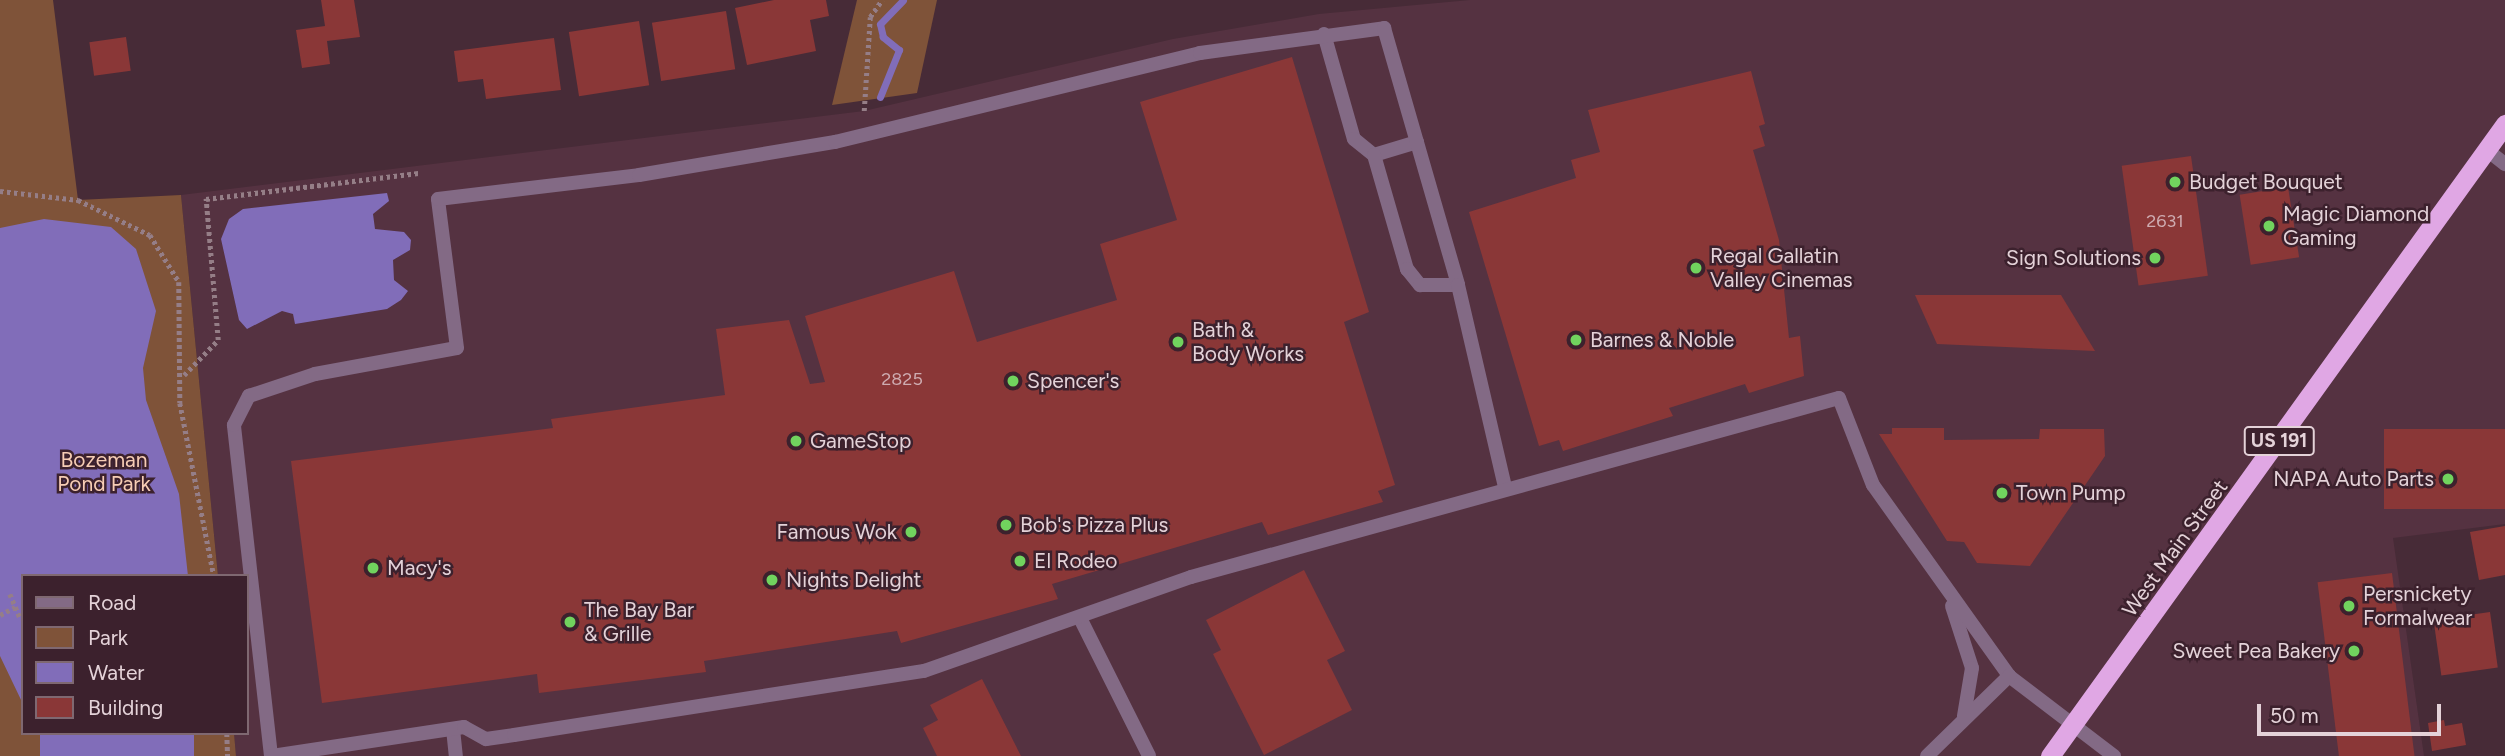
<!DOCTYPE html>
<style>
body{margin:0}
#map{position:relative;width:2505px;height:756px;overflow:hidden;background:#472b37;font-family:Figtree,sans-serif}
div>[style]{position:absolute}
.built>*{inset:0;background:#553241}
.green>*{inset:0;background:#7f5339}
.water>*{inset:0;background:#816db9;transform-origin:0 0}
.stream>*{height:7px;margin:-3.5px;padding:0 3.5px;transform-origin:3.5px;border-radius:3.5px;background:#816db9}
.building>*{inset:0;background:#8a3737;transform-origin:0 0}
.path>*{height:4.5px;margin-top:-2.25px;transform-origin:0;background:repeating-linear-gradient(90deg,#957e87 0 3.5px,transparent 0 7px)}
.service>*{height:14px;margin:-7px;padding:0 7px;transform-origin:7px;border-radius:7px;background:#836a85}
.minor>*{height:14px;margin:-7px;padding:0 7px;transform-origin:7px;border-radius:7px;background:#836a85}
.trunk>*{height:19px;margin:-9.5px;padding:0 9.5px;transform-origin:9.5px;border-radius:9.5px;background:#e0a7e4}
.dots>*{width:19px;height:19px;translate:-50% -50%;box-sizing:border-box;border:4px solid #3c212d;border-radius:50%}
span{translate:-50% -50%;white-space:nowrap;text-align:center;line-height:1.15;-webkit-text-stroke:5px #3c212d;paint-order:stroke}
.number-label{font-size:18px;color:#ceabb0}
.number-label span{-webkit-text-stroke-width:0}
.shield-label span{padding:2px 5px;background:#3c212d;border:2px solid;border-radius:5px;-webkit-text-stroke-width:0}
.shield-label{font-size:19px;color:#e4d2d8;font-weight:700}
.poi-label{font-size:21px;color:#e4d2d8}
.left{translate:0 -50%;text-align:left}
.right{translate:-100% -50%;text-align:right}
.park-label{font-size:21px;color:#f7cdb5}
.street-label{font-size:21px;color:#e4d2d8}
.legend{position:absolute;left:21px;top:574px;width:228px;height:161px;box-sizing:border-box;background:#3c212d;border:2px solid #7f6871;margin:0;padding:9px 12px;list-style:none;font-size:21px;color:#e4d2d8}
.legend li{display:flex;align-items:center;gap:14px;height:35px}
.legend b{width:35px;border:2px solid #7f6871}
.scale{position:absolute;left:2257px;top:704px;width:184px;height:32px;box-sizing:border-box;border:4px solid #e4d2d8;border-top:0;padding-left:9px;font-size:21px;line-height:24px;white-space:nowrap;color:#e4d2d8;-webkit-text-stroke:5px #3c212d;paint-order:stroke}
</style>
<div id="map">
<div class="built">
<i style="clip-path:polygon(1470px 0,2505px 0,2505px 524px,2393px 538px,2424px 756px,236px 756px,234px 733px,247px 733px,247px 576px,218px 576px,181px 195px,864px 111px,1173px 39px,1319px 14px)"></i>
</div>
<div class="green">
<i style="clip-path:polygon(0 0,53px 0,78px 200px,181px 195px,218px 576px,23px 576px,23px 733px,234px 733px,236px 756px,0 756px)"></i>
<i style="clip-path:polygon(857px 0,937px 0,917px 93px,832px 105px)"></i>
</div>
<div class="water">
<i style="clip-path:polygon(387px 193px,389px 201px,373px 214px,375px 229px,404px 232px,411px 240px,410px 250px,393px 260px,394px 280px,408px 291px,401px 300px,387px 309px,295px 324px,293px 314px,282px 311px,247px 329px,239px 320px,221px 239px,229px 219px,243px 209px)"></i>
<i style="clip-path:polygon(44px 219px,111px 227px,136px 249px,156px 311px,143px 368px,146px 400px,179px 494px,188px 576px,23px 576px,23px 704px,0 656px,0 228px)"></i>
<i style="left:40px;top:733px;width:154px;height:27px"></i>
</div>
<div class="stream">
<i style="left:880px;top:97px;width:51px;rotate:-68deg"></i>
<i style="left:899px;top:50px;width:21px;rotate:-141deg"></i>
<i style="left:883px;top:37px;width:13px;rotate:-103deg"></i>
<i style="left:880px;top:24px;width:33px;rotate:-46deg"></i>
</div>
<div class="building">
<i style="clip-path:polygon(321px 0,354px 0,360px 37px,327px 41px,330px 64px,302px 68px,296px 30px,325px 26px)"></i>
<i style="clip-path:polygon(774px 0,826px 0,829px 16px,810px 20px,816px 51px,747px 65px,735px 8px)"></i>
<i style="left:726px;top:11px;width:59px;height:75px;rotate:81deg"></i>
<i style="left:639px;top:21px;width:65px;height:71px;rotate:81deg"></i>
<i style="left:126px;top:37px;width:34px;height:37px;rotate:82deg"></i>
<i style="clip-path:polygon(554px 38px,561px 90px,486px 99px,483px 79px,458px 82px,454px 51px)"></i>
<i style="clip-path:polygon(1292px 57px,1369px 312px,1344px 322px,1395px 485px,1378px 491px,1383px 502px,1268px 535px,1262px 522px,1052px 584px,1058px 599px,901px 643px,897px 631px,704px 661px,706px 672px,539px 693px,537px 674px,322px 703px,291px 461px,553px 428px,551px 419px,725px 395px,716px 329px,789px 320px,810px 384px,825px 382px,805px 316px,954px 271px,977px 342px,1117px 300px,1100px 244px,1177px 220px,1140px 102px)"></i>
<i style="clip-path:polygon(1751px 71px,1765px 124px,1759px 126px,1765px 146px,1753px 150px,1779px 240px,1789px 338px,1800px 336px,1804px 376px,1749px 393px,1745px 384px,1669px 408px,1673px 416px,1563px 451px,1559px 440px,1539px 446px,1469px 212px,1576px 178px,1571px 160px,1600px 152px,1588px 110px)"></i>
<i style="left:2191px;top:156px;width:121px;height:70px;rotate:82deg"></i>
<i style="left:2288px;top:187px;width:71px;height:49px;rotate:81deg"></i>
<i style="clip-path:polygon(1915px 295px,2061px 295px,2095px 351px,1937px 344px)"></i>
<i style="clip-path:polygon(1892px 428px,1944px 428px,1944px 440px,2039px 439px,2040px 429px,2104px 429px,2105px 456px,2030px 566px,1977px 563px,1964px 542px,1947px 541px,1879px 434px,1892px 434px)"></i>
<i style="left:2505px;top:429px;width:80px;height:121px;rotate:90deg"></i>
<i style="clip-path:polygon(2505px 526px,2505px 575px,2479px 580px,2470px 532px)"></i>
<i style="clip-path:polygon(1304px 570px,1345px 651px,1327px 660px,1352px 710px,1264px 755px,1213px 654px,1221px 650px,1206px 620px)"></i>
<i style="left:2392px;top:573px;width:185px;height:75px;rotate:83deg"></i>
<i style="left:2490px;top:612px;width:56px;height:57px;rotate:82deg"></i>
<i style="clip-path:polygon(982px 679px,1021px 756px,937px 756px,923px 728px,938px 720px,930px 705px)"></i>
<i style="clip-path:polygon(2444px 720px,2445px 726px,2462px 723px,2466px 745px,2432px 751px,2428px 723px)"></i>
</div>
<div class="path">
<i style="left:864px;top:111px;width:94px;rotate:-86.3deg"></i>
<i style="left:870px;top:17px;width:21px;rotate:-55deg"></i>
<i style="left:0;top:191px;width:79px;rotate:6.6deg"></i>
<i style="left:78px;top:200px;width:80px;rotate:25.9deg"></i>
<i style="left:150px;top:235px;width:55px;rotate:58.3deg"></i>
<i style="left:179px;top:282px;width:121px;rotate:89.5deg"></i>
<i style="left:180px;top:403px;width:176px;rotate:78.9deg"></i>
<i style="left:184px;top:375px;width:49px;rotate:-45.8deg"></i>
<i style="left:218px;top:340px;width:142px;rotate:-94.9deg"></i>
<i style="left:206px;top:199px;width:214px;rotate:-7deg"></i>
<i style="left:10px;top:594px;width:28px;rotate:67deg"></i>
<i style="left:0;top:615px;width:17px;rotate:-28deg"></i>
<i style="left:227px;top:733px;width:23px;rotate:88deg"></i>
</div>
<div class="service">
<i style="left:1324px;top:34px;width:109px;rotate:74.1deg"></i>
<i style="left:1354px;top:139px;width:26px;rotate:39deg"></i>
<i style="left:1374px;top:155px;width:45px;rotate:-16.8deg"></i>
<i style="left:1374px;top:155px;width:119px;rotate:73.9deg"></i>
<i style="left:1407px;top:269px;width:21px;rotate:51deg"></i>
<i style="left:1420px;top:285px;width:38px"></i>
<i style="left:1952px;top:606px;width:65px;rotate:72.1deg"></i>
<i style="left:1972px;top:668px;width:49px;rotate:99.5deg"></i>
<i style="left:1080px;top:618px;width:154px;rotate:63.4deg"></i>
<i style="left:453px;top:729px;width:27px;rotate:84deg"></i>
<i style="left:271px;top:756px;width:333px;rotate:-96.4deg"></i>
<i style="left:234px;top:425px;width:33px;rotate:-63deg"></i>
<i style="left:249px;top:396px;width:70px;rotate:-18.4deg"></i>
<i style="left:315px;top:374px;width:144px;rotate:-10.4deg"></i>
<i style="left:457px;top:348px;width:150px;rotate:-97.3deg"></i>
<i style="left:438px;top:199px;width:202px;rotate:-6.8deg"></i>
<i style="left:639px;top:175px;width:199px;rotate:-9.6deg"></i>
<i style="left:835px;top:142px;width:376px;rotate:-13.7deg"></i>
<i style="left:1200px;top:53px;width:186px;rotate:-7.7deg"></i>
<i style="left:1384px;top:28px;width:267px;rotate:73.9deg"></i>
<i style="left:1458px;top:285px;width:207px;rotate:76.9deg"></i>
<i style="left:272px;top:756px;width:194px;rotate:-8.6deg"></i>
<i style="left:464px;top:727px;width:25px;rotate:29deg"></i>
<i style="left:486px;top:739px;width:28px;rotate:-8deg"></i>
<i style="left:514px;top:735px;width:415px;rotate:-8.9deg"></i>
<i style="left:924px;top:671px;width:283px;rotate:-19.4deg"></i>
<i style="left:1191px;top:577px;width:672px;rotate:-15.44deg"></i>
<i style="left:1839px;top:398px;width:93px;rotate:68.7deg"></i>
<i style="left:1873px;top:485px;width:234px;rotate:54.5deg"></i>
<i style="left:2009px;top:676px;width:132px;rotate:37.3deg"></i>
<i style="left:1927px;top:756px;width:115px;rotate:-44.3deg"></i>
</div>
<div class="minor">
<i style="left:2487px;top:150px;width:23px;rotate:38deg"></i>
</div>
<div class="trunk">
<i style="left:2050px;top:756px;width:779px;rotate:-54.25deg"></i>
</div>
<div class="dots">
<i style="left:2175px;top:182px;background:#71d35e"></i>
<i style="left:2269px;top:226px;background:#71d35e"></i>
<i style="left:2155px;top:258px;background:#71d35e"></i>
<i style="left:1696px;top:268px;background:#71d35e"></i>
<i style="left:1576px;top:340px;background:#71d35e"></i>
<i style="left:1178px;top:342px;background:#71d35e"></i>
<i style="left:1013px;top:381px;background:#71d35e"></i>
<i style="left:796px;top:441px;background:#71d35e"></i>
<i style="left:2448px;top:479px;background:#71d35e"></i>
<i style="left:2002px;top:493px;background:#71d35e"></i>
<i style="left:1006px;top:525px;background:#71d35e"></i>
<i style="left:911px;top:532px;background:#71d35e"></i>
<i style="left:1020px;top:561px;background:#71d35e"></i>
<i style="left:373px;top:568px;background:#71d35e"></i>
<i style="left:772px;top:580px;background:#71d35e"></i>
<i style="left:2349px;top:606px;background:#71d35e"></i>
<i style="left:570px;top:622px;background:#71d35e"></i>
<i style="left:2354px;top:651px;background:#71d35e"></i>
</div>
<div class="number-label">
<span style="left:2165px;top:221px">2631</span>
<span style="left:902px;top:379px">2825</span>
</div>
<div class="shield-label">
<span style="left:2279px;top:441px">US 191</span>
</div>
<div class="poi-label">
<span class="left" style="left:2189px;top:182px">Budget Bouquet</span>
<span class="left" style="left:2283px;top:226px">Magic Diamond<br>Gaming</span>
<span class="left" style="left:1710px;top:268px">Regal Gallatin<br>Valley Cinemas</span>
<span class="right" style="left:2141px;top:258px">Sign Solutions</span>
<span class="left" style="left:1192px;top:342px">Bath &amp;<br>Body Works</span>
<span class="left" style="left:1590px;top:340px">Barnes &amp; Noble</span>
<span class="left" style="left:1027px;top:381px">Spencer's</span>
<span class="left" style="left:810px;top:441px">GameStop</span>
<span class="right" style="left:2434px;top:479px">NAPA Auto Parts</span>
<span class="left" style="left:2016px;top:493px">Town Pump</span>
<span class="left" style="left:1020px;top:525px">Bob's Pizza Plus</span>
<span class="right" style="left:897px;top:532px">Famous Wok</span>
<span class="left" style="left:1034px;top:561px">El Rodeo</span>
<span class="left" style="left:387px;top:568px">Macy's</span>
<span class="left" style="left:786px;top:580px">Nights Delight</span>
<span class="left" style="left:2363px;top:606px">Persnickety<br>Formalwear</span>
<span class="left" style="left:584px;top:622px">The Bay Bar<br>&amp; Grille</span>
<span class="right" style="left:2340px;top:651px">Sweet Pea Bakery</span>
</div>
<div class="park-label">
<span style="left:104px;top:472px">Bozeman<br>Pond Park</span>
</div>
<div class="street-label">
<span style="left:2175px;top:548px;rotate:-54deg">West Main Street</span>
</div>
<ul class="legend">
<li><b style="height:9px;background:#836a85"></b>Road</li>
<li><b style="height:19px;background:#7f5339"></b>Park</li>
<li><b style="height:19px;background:#816db9"></b>Water</li>
<li><b style="height:19px;background:#8a3737"></b>Building</li>
</ul>
<div class="scale">50 m</div>
</div>
